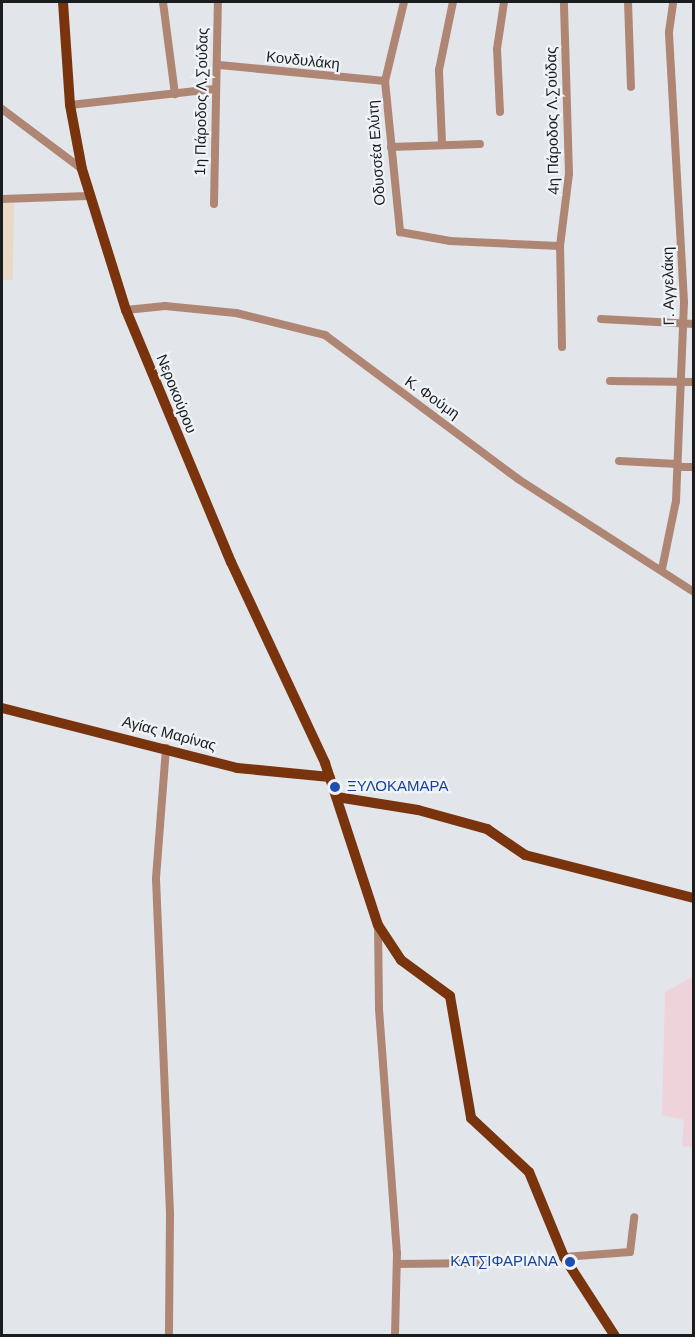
<!DOCTYPE html>
<meta charset="utf-8">
<style>
body{margin:0}
#map{position:relative;width:695px;height:1337px;overflow:hidden;background:#e2e6eb;font-family:"Nunito Sans",sans-serif}
div>[style]{position:absolute}
.industrial>*{inset:0;background:#eed4da}
.education>*{inset:0;background:#e9d9c7;transform-origin:0 0}
.minor>*{height:8px;margin:-4px;padding:0 4px;transform-origin:4px;border-radius:4px;background:#af8674}
.major>*{height:10px;margin:-5px;padding:0 5px;transform-origin:5px;border-radius:5px;background:#79340e}
.dots>*{width:16px;height:16px;translate:-50% -50%;box-sizing:border-box;border:3px solid #f0f3f8;border-radius:50%}
span{translate:-50% -50%;white-space:nowrap;text-align:center;line-height:1.15;-webkit-text-stroke:4.5px #f0f3f8;paint-order:stroke}
.street-label{font-size:15px;color:#1b1c1e}
.transit-label{font-size:15px;color:#164399}
.left{translate:0 -50%;text-align:left}
.right{translate:-100% -50%;text-align:right}
.frame{position:absolute;inset:0;border:3px solid #1b1c1e;pointer-events:none}
</style>
<div id="map">
<div class="industrial">
<i style="clip-path:polygon(693px 976px,693px 1147px,682px 1146px,684px 1120px,662px 1115px,665px 992px)"></i>
</div>
<div class="education">
<i style="left:14px;top:203px;width:77px;height:12px;rotate:91deg"></i>
</div>
<div class="minor">
<i style="left:163px;top:2px;width:93px;rotate:82.6deg"></i>
<i style="left:404px;top:2px;width:81px;rotate:103.5deg"></i>
<i style="left:385px;top:81px;width:152px;rotate:84.3deg"></i>
<i style="left:400px;top:232px;width:51px;rotate:10.2deg"></i>
<i style="left:450px;top:241px;width:110px;rotate:2.6deg"></i>
<i style="left:628px;top:2px;width:85px;rotate:88deg"></i>
<i style="left:219px;top:65px;width:167px;rotate:5.5deg"></i>
<i style="left:70px;top:105px;width:145px;rotate:-6.3deg"></i>
<i style="left:2px;top:109px;width:100px;rotate:36.9deg"></i>
<i style="left:500px;top:112px;width:63px;rotate:-92.7deg"></i>
<i style="left:497px;top:49px;width:48px;rotate:-81.5deg"></i>
<i style="left:442px;top:143px;width:73px;rotate:-92.4deg"></i>
<i style="left:439px;top:70px;width:69px;rotate:-78.4deg"></i>
<i style="left:391px;top:147px;width:89px;rotate:-1.9deg"></i>
<i style="left:2px;top:199px;width:86px;rotate:-2deg"></i>
<i style="left:214px;top:204px;width:202px;rotate:-88.9deg"></i>
<i style="left:126px;top:310px;width:39px;rotate:-6deg"></i>
<i style="left:165px;top:306px;width:71px;rotate:5.6deg"></i>
<i style="left:236px;top:313px;width:92px;rotate:13.9deg"></i>
<i style="left:325px;top:335px;width:241px;rotate:36.7deg"></i>
<i style="left:518px;top:479px;width:209px;rotate:32.7deg"></i>
<i style="left:601px;top:319px;width:93px;rotate:3.1deg"></i>
<i style="left:562px;top:347px;width:101px;rotate:-91.1deg"></i>
<i style="left:560px;top:246px;width:73px;rotate:-82.9deg"></i>
<i style="left:569px;top:174px;width:172px;rotate:-91.7deg"></i>
<i style="left:610px;top:381px;width:84px;rotate:0.7deg"></i>
<i style="left:619px;top:461px;width:59px;rotate:2.9deg"></i>
<i style="left:678px;top:467px;width:16px"></i>
<i style="left:662px;top:569px;width:69px;rotate:-78.4deg"></i>
<i style="left:676px;top:501px;width:199px;rotate:-87.7deg"></i>
<i style="left:684px;top:302px;width:270px;rotate:-93.2deg"></i>
<i style="left:669px;top:32px;width:30px;rotate:-82deg"></i>
<i style="left:166px;top:748px;width:131px;rotate:94.4deg"></i>
<i style="left:156px;top:879px;width:336px;rotate:87.6deg"></i>
<i style="left:170px;top:1215px;width:121px;rotate:90.5deg"></i>
<i style="left:378px;top:925px;width:84px;rotate:89.3deg"></i>
<i style="left:379px;top:1009px;width:245px;rotate:85.8deg"></i>
<i style="left:397px;top:1253px;width:83px;rotate:91.4deg"></i>
<i style="left:564px;top:1257px;width:66px;rotate:-4.3deg"></i>
<i style="left:630px;top:1252px;width:35px;rotate:-83deg"></i>
<i style="left:397px;top:1264px;width:88px;rotate:-0.7deg"></i>
</div>
<div class="major">
<i style="left:63px;top:2px;width:103px;rotate:86.1deg"></i>
<i style="left:70px;top:105px;width:65px;rotate:79.4deg"></i>
<i style="left:82px;top:169px;width:148px;rotate:72.7deg"></i>
<i style="left:126px;top:310px;width:273px;rotate:67.4deg"></i>
<i style="left:231px;top:562px;width:222px;rotate:64.9deg"></i>
<i style="left:325px;top:763px;width:170px;rotate:71.9deg"></i>
<i style="left:378px;top:925px;width:42px;rotate:56.7deg"></i>
<i style="left:401px;top:960px;width:61px;rotate:36.3deg"></i>
<i style="left:450px;top:996px;width:124px;rotate:80.2deg"></i>
<i style="left:471px;top:1118px;width:79px;rotate:43deg"></i>
<i style="left:529px;top:1172px;width:92px;rotate:67.6deg"></i>
<i style="left:564px;top:1257px;width:94px;rotate:57.2deg"></i>
<i style="left:2px;top:708px;width:243px;rotate:14.3deg"></i>
<i style="left:237px;top:768px;width:93px;rotate:5.5deg"></i>
<i style="left:337px;top:797px;width:82px;rotate:9.1deg"></i>
<i style="left:418px;top:810px;width:72px;rotate:15.4deg"></i>
<i style="left:487px;top:829px;width:46px;rotate:34.4deg"></i>
<i style="left:525px;top:855px;width:174px;rotate:14.3deg"></i>
</div>
<div class="dots">
<i style="left:335px;top:787px;background:#1a4fb4"></i>
<i style="left:570px;top:1262px;background:#1a4fb4"></i>
</div>
<div class="street-label">
<span style="left:303px;top:61px;rotate:6deg">Κονδυλάκη</span>
<span style="left:202px;top:102px;rotate:-89deg">1η Πάροδος Λ.Σούδας</span>
<span style="left:553px;top:121px;rotate:-91deg">4η Πάροδος Λ.Σούδας</span>
<span style="left:377px;top:153px;rotate:-94deg">Οδυσσέα Ελύτη</span>
<span style="left:669px;top:286px;rotate:-91deg">Γ. Αγγελάκη</span>
<span style="left:176px;top:394px;rotate:68deg">Νεροκούρου</span>
<span style="left:432px;top:398px;rotate:35deg">Κ. Φούμη</span>
<span style="left:169px;top:734px;rotate:15deg">Αγίας Μαρίνας</span>
</div>
<div class="transit-label">
<span class="left" style="left:347px;top:787px">ΞΥΛΟΚΑΜΑΡΑ</span>
<span class="right" style="left:558px;top:1262px">ΚΑΤΣΙΦΑΡΙΑΝΑ</span>
</div>
<div class="frame"></div>
</div>
